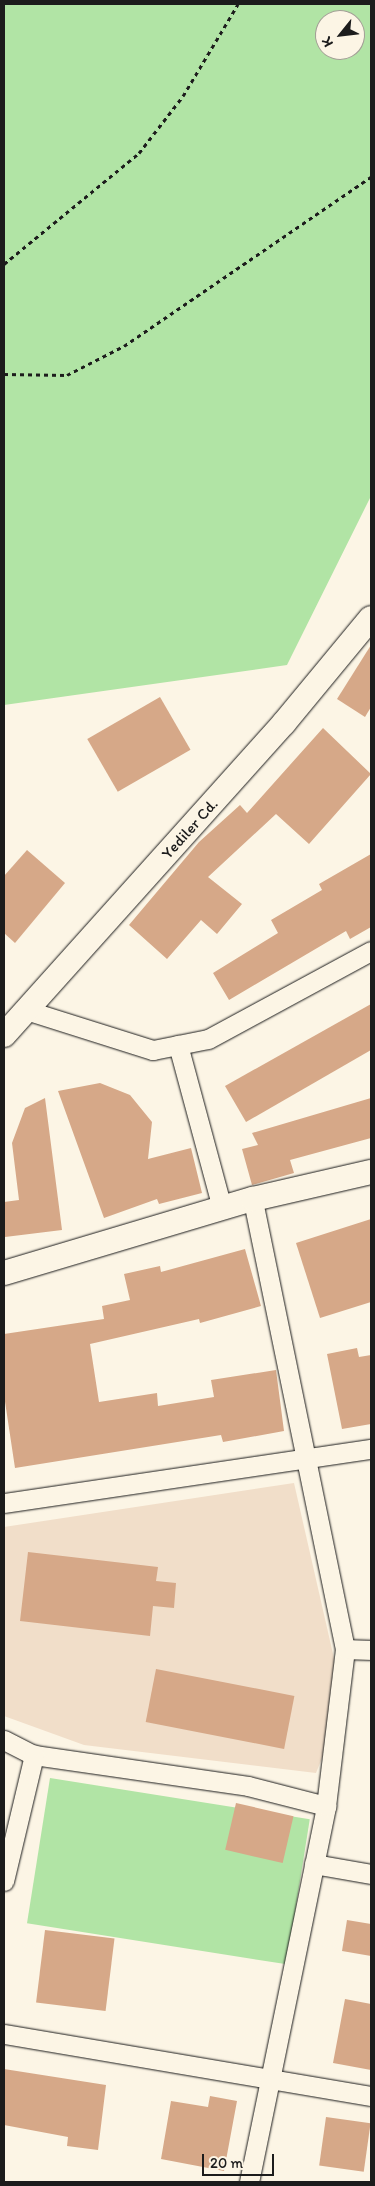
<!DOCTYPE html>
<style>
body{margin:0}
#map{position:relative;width:375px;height:2186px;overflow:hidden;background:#fcf5e5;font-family:Itim,sans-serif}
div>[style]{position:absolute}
.built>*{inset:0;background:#f1dec9}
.green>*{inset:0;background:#b1e4a5;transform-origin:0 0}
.building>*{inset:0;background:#d6a888;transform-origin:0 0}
.path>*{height:3px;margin-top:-1.5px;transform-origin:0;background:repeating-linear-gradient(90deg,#1c1c1c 0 4px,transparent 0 8px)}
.roads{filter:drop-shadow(0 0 1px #1c1c1c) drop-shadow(0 0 1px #1c1c1c)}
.minor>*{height:19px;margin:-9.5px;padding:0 9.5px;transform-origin:9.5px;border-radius:9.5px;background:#fcf5e5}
.tertiary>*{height:24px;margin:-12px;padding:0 12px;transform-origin:12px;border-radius:12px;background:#fcf5e5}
span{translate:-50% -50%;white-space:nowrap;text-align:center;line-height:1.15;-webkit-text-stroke:5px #fcf5e5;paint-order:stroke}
.street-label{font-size:16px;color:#1c1c1c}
.frame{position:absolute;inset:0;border:5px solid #1c1c1c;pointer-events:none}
.north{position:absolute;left:315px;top:10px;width:50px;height:50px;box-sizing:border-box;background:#fcf5e5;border:1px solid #a29e95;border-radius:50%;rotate:241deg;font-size:14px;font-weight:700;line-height:20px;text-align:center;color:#1c1c1c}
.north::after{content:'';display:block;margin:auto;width:18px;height:22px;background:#1c1c1c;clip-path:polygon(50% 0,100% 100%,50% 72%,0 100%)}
.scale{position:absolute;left:202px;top:2154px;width:72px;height:22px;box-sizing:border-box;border:2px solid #1c1c1c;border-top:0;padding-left:6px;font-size:15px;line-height:18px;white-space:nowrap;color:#1c1c1c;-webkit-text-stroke:4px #fcf5e5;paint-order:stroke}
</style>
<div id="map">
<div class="built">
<i style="clip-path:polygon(294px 1483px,336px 1667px,333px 1731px,316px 1773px,84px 1745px,4px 1716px,4px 1527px)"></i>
</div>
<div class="green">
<i style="clip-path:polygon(evenodd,4px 4px,371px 4px,371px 496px,287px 665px,4px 705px,4px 4px,325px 20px,355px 20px,355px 50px,325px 50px,325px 20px)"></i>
<i style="left:50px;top:1778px;width:263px;height:147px;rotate:9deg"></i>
</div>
<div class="building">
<i style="clip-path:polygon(371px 645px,371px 707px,365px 717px,337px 699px)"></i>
<i style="left:160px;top:697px;width:61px;height:84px;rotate:60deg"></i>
<i style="clip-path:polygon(323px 728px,371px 774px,309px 844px,276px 814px,208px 877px,242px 904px,217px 934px,201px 920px,167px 959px,129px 925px,199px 842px,240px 805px,247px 813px)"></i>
<i style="clip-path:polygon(27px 850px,65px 883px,15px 943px,4px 933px,4px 876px)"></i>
<i style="clip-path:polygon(371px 854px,371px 927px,350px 939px,346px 931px,229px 1000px,213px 973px,278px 933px,271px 920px,322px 890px,319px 884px)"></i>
<i style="clip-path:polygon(371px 1004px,371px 1050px,246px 1122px,225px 1086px)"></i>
<i style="clip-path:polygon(100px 1083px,130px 1095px,152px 1122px,148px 1159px,191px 1148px,202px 1193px,159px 1204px,157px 1199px,104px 1218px,58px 1091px)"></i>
<i style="clip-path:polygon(45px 1098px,62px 1230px,5px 1237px,4px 1202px,19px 1200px,12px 1143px,25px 1108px)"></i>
<i style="clip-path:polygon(371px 1098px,371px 1138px,290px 1160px,294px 1173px,252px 1185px,242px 1149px,258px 1145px,252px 1133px)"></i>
<i style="clip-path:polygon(371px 1219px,371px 1302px,320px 1318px,296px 1243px)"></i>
<i style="clip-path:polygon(245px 1249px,261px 1306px,200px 1323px,199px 1319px,90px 1344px,99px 1402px,157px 1393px,158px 1406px,214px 1397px,211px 1380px,276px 1370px,284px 1431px,223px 1442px,221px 1435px,15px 1468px,4px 1395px,4px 1334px,104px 1319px,102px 1306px,130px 1300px,124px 1274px,160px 1266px,161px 1272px)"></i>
<i style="clip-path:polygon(357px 1348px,359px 1357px,371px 1355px,371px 1424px,342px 1429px,327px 1354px)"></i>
<i style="clip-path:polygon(28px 1552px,158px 1567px,156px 1581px,176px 1583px,174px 1608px,153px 1606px,150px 1636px,20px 1621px)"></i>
<i style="left:156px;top:1669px;width:141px;height:54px;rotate:11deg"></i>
<i style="left:236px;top:1803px;width:59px;height:48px;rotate:13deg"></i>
<i style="clip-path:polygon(347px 1920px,371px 1924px,371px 1956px,342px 1951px)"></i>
<i style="left:45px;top:1930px;width:70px;height:73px;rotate:7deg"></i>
<i style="clip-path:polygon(345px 1999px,371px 2004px,371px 2070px,333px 2063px)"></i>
<i style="clip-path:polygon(4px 2069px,106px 2085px,98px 2150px,67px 2146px,68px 2137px,4px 2125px)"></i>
<i style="clip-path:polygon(210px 2096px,237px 2101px,224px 2171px,161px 2159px,171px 2101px,208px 2107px)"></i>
<i style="left:326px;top:2117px;width:45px;height:49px;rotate:8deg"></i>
</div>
<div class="path">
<i style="left:4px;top:264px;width:175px;rotate:-39.4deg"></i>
<i style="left:139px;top:153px;width:72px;rotate:-52.3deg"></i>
<i style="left:183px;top:96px;width:107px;rotate:-59.1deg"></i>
<i style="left:4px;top:374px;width:63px;rotate:0.9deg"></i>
<i style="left:67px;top:375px;width:64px;rotate:-27deg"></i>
<i style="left:124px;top:346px;width:299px;rotate:-34.4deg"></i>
</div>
<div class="roads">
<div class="minor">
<i style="left:29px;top:1011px;width:130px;rotate:17.5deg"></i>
<i style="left:153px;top:1050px;width:56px;rotate:-11.3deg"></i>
<i style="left:208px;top:1039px;width:185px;rotate:-28.4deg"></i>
<i style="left:178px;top:1045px;width:169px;rotate:74.9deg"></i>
<i style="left:4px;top:1503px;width:371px;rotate:-8.4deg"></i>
<i style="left:345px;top:1649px;width:26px;rotate:2deg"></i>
<i style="left:4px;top:1740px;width:34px;rotate:27deg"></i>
<i style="left:34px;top:1755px;width:216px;rotate:8.2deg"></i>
<i style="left:248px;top:1786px;width:81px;rotate:14.4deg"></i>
<i style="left:314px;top:1864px;width:58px;rotate:10deg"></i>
<i style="left:4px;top:1881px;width:130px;rotate:-76.6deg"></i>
<i style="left:4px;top:2034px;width:372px;rotate:9.6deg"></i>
<i style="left:249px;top:2182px;width:384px;rotate:-78.4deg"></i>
<i style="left:326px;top:1806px;width:158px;rotate:-83.1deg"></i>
<i style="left:345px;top:1649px;width:459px;rotate:-101.6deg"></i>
</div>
<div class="tertiary">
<i style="left:4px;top:1035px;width:419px;rotate:-48.1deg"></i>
<i style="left:284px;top:723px;width:136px;rotate:-50.4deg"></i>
<i style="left:4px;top:1273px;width:260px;rotate:-16.6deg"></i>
<i style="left:253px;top:1199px;width:121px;rotate:-12.9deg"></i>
</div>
</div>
<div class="street-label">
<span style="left:190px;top:829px;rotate:-48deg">Yediler Cd.</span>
</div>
<div class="frame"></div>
<div class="north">K</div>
<div class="scale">20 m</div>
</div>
